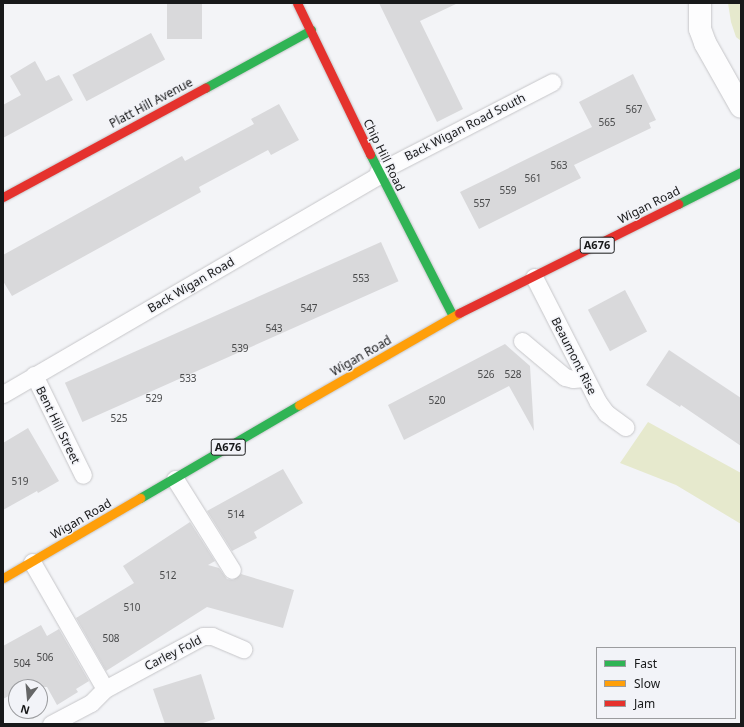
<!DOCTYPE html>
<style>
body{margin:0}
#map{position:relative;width:744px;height:727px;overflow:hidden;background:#f3f4f7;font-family:"Noto Sans",sans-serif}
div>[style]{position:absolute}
.green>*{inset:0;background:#e6e9cd}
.building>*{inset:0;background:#d9d9db;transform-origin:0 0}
.roads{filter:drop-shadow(0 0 1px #c6c6c9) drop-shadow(0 0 1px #c6c6c9)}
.lane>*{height:17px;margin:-8.5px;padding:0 8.5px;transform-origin:8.5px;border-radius:8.5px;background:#fdfdfe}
.street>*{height:22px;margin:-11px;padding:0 11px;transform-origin:11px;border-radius:11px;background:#fdfdfe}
.fast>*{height:9px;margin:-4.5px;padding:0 4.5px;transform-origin:4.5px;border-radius:4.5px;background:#30b455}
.slow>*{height:9px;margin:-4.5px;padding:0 4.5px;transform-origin:4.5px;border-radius:4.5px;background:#ff9f0a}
.jam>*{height:9px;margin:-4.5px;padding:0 4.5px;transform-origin:4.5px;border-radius:4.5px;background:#e5322d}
span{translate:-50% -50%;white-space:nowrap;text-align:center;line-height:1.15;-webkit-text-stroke:3px #f2f3f8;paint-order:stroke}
.number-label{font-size:10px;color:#48494a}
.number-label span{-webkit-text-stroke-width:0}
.shield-label span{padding:1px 3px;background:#f2f3f8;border:1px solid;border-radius:3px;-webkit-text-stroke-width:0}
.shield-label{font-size:11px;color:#18191a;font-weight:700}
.street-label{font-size:12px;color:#18191a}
.frame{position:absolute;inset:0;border:4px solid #18191a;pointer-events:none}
.legend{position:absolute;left:596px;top:647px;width:140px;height:72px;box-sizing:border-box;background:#f2f3f8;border:1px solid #9b9c9f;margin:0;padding:5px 7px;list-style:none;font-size:12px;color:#18191a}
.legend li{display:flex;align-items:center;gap:8px;height:20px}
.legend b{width:20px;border:1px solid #9b9c9f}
.north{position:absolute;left:8px;top:679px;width:40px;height:40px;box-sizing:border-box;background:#f2f3f8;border:1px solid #9b9c9f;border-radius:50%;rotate:196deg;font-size:11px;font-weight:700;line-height:16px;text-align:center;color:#18191a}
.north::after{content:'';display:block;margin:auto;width:14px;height:18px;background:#656667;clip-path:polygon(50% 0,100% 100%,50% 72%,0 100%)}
</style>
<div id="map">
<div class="green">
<i style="clip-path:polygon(728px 3px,741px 3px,741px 41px,736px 37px,731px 22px)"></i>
<i style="clip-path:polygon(648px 422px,741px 473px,741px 524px,676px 485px,620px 463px)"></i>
</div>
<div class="building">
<i style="left:167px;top:3px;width:35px;height:36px"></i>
<i style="clip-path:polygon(379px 3px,458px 3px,420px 21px,463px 109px,437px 122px)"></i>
<i style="left:151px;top:33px;width:30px;height:89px;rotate:62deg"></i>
<i style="clip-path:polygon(35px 61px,46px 81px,59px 75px,73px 100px,3px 138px,3px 105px,21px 95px,10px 76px)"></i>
<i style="clip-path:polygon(633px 74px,656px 120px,649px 123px,651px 128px,574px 165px,581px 178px,479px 229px,460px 192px,592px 127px,579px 102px)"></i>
<i style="clip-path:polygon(279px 104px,299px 140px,271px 155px,268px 150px,199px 187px,201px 192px,12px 296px,3px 281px,3px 255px,182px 156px,185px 161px,254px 124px,251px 119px)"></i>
<i style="left:381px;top:242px;width:43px;height:346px;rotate:66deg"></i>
<i style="left:625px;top:290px;width:47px;height:42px;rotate:62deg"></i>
<i style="clip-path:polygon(505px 344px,530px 366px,534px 431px,509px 386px,404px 440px,388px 405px)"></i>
<i style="clip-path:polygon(669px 350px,741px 398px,741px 446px,681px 405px,680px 407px,646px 385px)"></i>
<i style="clip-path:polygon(28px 428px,59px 481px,38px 493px,37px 491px,3px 510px,3px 443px)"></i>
<i style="clip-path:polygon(283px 469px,303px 503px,254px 532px,257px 538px,232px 551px,207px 511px)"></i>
<i style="clip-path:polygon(190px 522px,215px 561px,208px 565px,219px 568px,227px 579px,233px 580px,241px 574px,294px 590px,283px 628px,207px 607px,106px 671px,76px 618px,134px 583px,123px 566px)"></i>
<i style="clip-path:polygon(41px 625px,47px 636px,59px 629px,89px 681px,76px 689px,78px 692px,57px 705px,47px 687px,16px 687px,16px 692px,3px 699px,3px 646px)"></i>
<i style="clip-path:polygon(201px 674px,215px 719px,200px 724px,165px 724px,153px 689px)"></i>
</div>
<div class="roads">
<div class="lane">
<i style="left:378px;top:172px;width:196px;rotate:-27.3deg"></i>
<i style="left:534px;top:277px;width:140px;rotate:62.9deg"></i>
<i style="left:598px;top:402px;width:14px;rotate:54deg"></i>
<i style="left:606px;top:413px;width:24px;rotate:36deg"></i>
<i style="left:522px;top:341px;width:56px;rotate:39.9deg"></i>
<i style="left:565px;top:377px;width:8px;rotate:14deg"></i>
<i style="left:573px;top:379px;width:12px;rotate:-5deg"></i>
<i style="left:34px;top:375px;width:111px;rotate:63.9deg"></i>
<i style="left:3px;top:394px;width:436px;rotate:-30.2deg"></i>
<i style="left:175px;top:479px;width:107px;rotate:57.9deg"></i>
<i style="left:32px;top:562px;width:146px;rotate:60.1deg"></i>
<i style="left:51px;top:724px;width:45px;rotate:-27.7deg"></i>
<i style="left:91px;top:703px;width:20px;rotate:-45deg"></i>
<i style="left:105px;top:689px;width:111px;rotate:-28.4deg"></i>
<i style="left:203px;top:636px;width:9px"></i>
<i style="left:212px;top:636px;width:34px;rotate:23deg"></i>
</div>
<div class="street">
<i style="left:700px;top:3px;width:26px;rotate:90deg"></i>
<i style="left:700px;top:29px;width:15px;rotate:70deg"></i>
<i style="left:705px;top:43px;width:73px;rotate:60.6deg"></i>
</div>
<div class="fast">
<i style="left:205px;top:88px;width:121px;rotate:-28.7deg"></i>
<i style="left:370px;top:154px;width:182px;rotate:62.9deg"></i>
<i style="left:678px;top:204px;width:71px;rotate:-26.9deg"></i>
<i style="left:140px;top:498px;width:184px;rotate:-30.3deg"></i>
</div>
<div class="slow">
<i style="left:299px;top:405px;width:185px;rotate:-29.9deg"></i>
<i style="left:3px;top:578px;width:159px;rotate:-30.3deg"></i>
</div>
<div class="jam">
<i style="left:297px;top:3px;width:168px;rotate:64.2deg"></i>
<i style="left:3px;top:197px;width:230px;rotate:-28.4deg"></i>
<i style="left:459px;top:313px;width:245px;rotate:-26.5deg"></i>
</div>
</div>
<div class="number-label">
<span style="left:634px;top:110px">567</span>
<span style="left:607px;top:123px">565</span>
<span style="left:559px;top:166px">563</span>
<span style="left:533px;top:179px">561</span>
<span style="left:508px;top:191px">559</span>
<span style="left:482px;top:204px">557</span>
<span style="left:361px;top:279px">553</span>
<span style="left:309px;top:309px">547</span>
<span style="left:274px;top:329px">543</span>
<span style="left:240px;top:349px">539</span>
<span style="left:486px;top:375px">526</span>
<span style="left:513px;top:375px">528</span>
<span style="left:188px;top:379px">533</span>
<span style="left:154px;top:399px">529</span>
<span style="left:437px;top:401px">520</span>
<span style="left:119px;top:419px">525</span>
<span style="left:20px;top:482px">519</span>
<span style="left:236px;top:515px">514</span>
<span style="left:168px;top:576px">512</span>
<span style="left:132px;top:608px">510</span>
<span style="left:111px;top:639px">508</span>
<span style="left:45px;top:658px">506</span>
<span style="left:22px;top:664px">504</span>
</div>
<div class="shield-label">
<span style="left:597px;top:245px">A676</span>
<span style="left:228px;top:447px">A676</span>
</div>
<div class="street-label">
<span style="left:151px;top:103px;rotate:-28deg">Platt Hill Avenue</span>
<span style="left:465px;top:127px;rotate:-27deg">Back Wigan Road South</span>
<span style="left:384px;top:155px;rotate:64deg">Chip Hill Road</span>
<span style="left:649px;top:205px;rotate:-27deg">Wigan Road</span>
<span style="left:191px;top:285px;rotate:-30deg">Back Wigan Road</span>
<span style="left:361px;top:356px;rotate:-30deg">Wigan Road</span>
<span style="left:574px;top:356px;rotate:63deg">Beaumont Rise</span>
<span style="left:58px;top:425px;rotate:64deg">Bent Hill Street</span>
<span style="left:81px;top:519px;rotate:-30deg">Wigan Road</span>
<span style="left:173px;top:653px;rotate:-27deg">Carley Fold</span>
</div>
<div class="frame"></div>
<ul class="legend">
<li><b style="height:5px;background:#30b455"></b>Fast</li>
<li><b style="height:5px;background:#ff9f0a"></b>Slow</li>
<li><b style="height:5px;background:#e5322d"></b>Jam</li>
</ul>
<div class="north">N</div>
</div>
